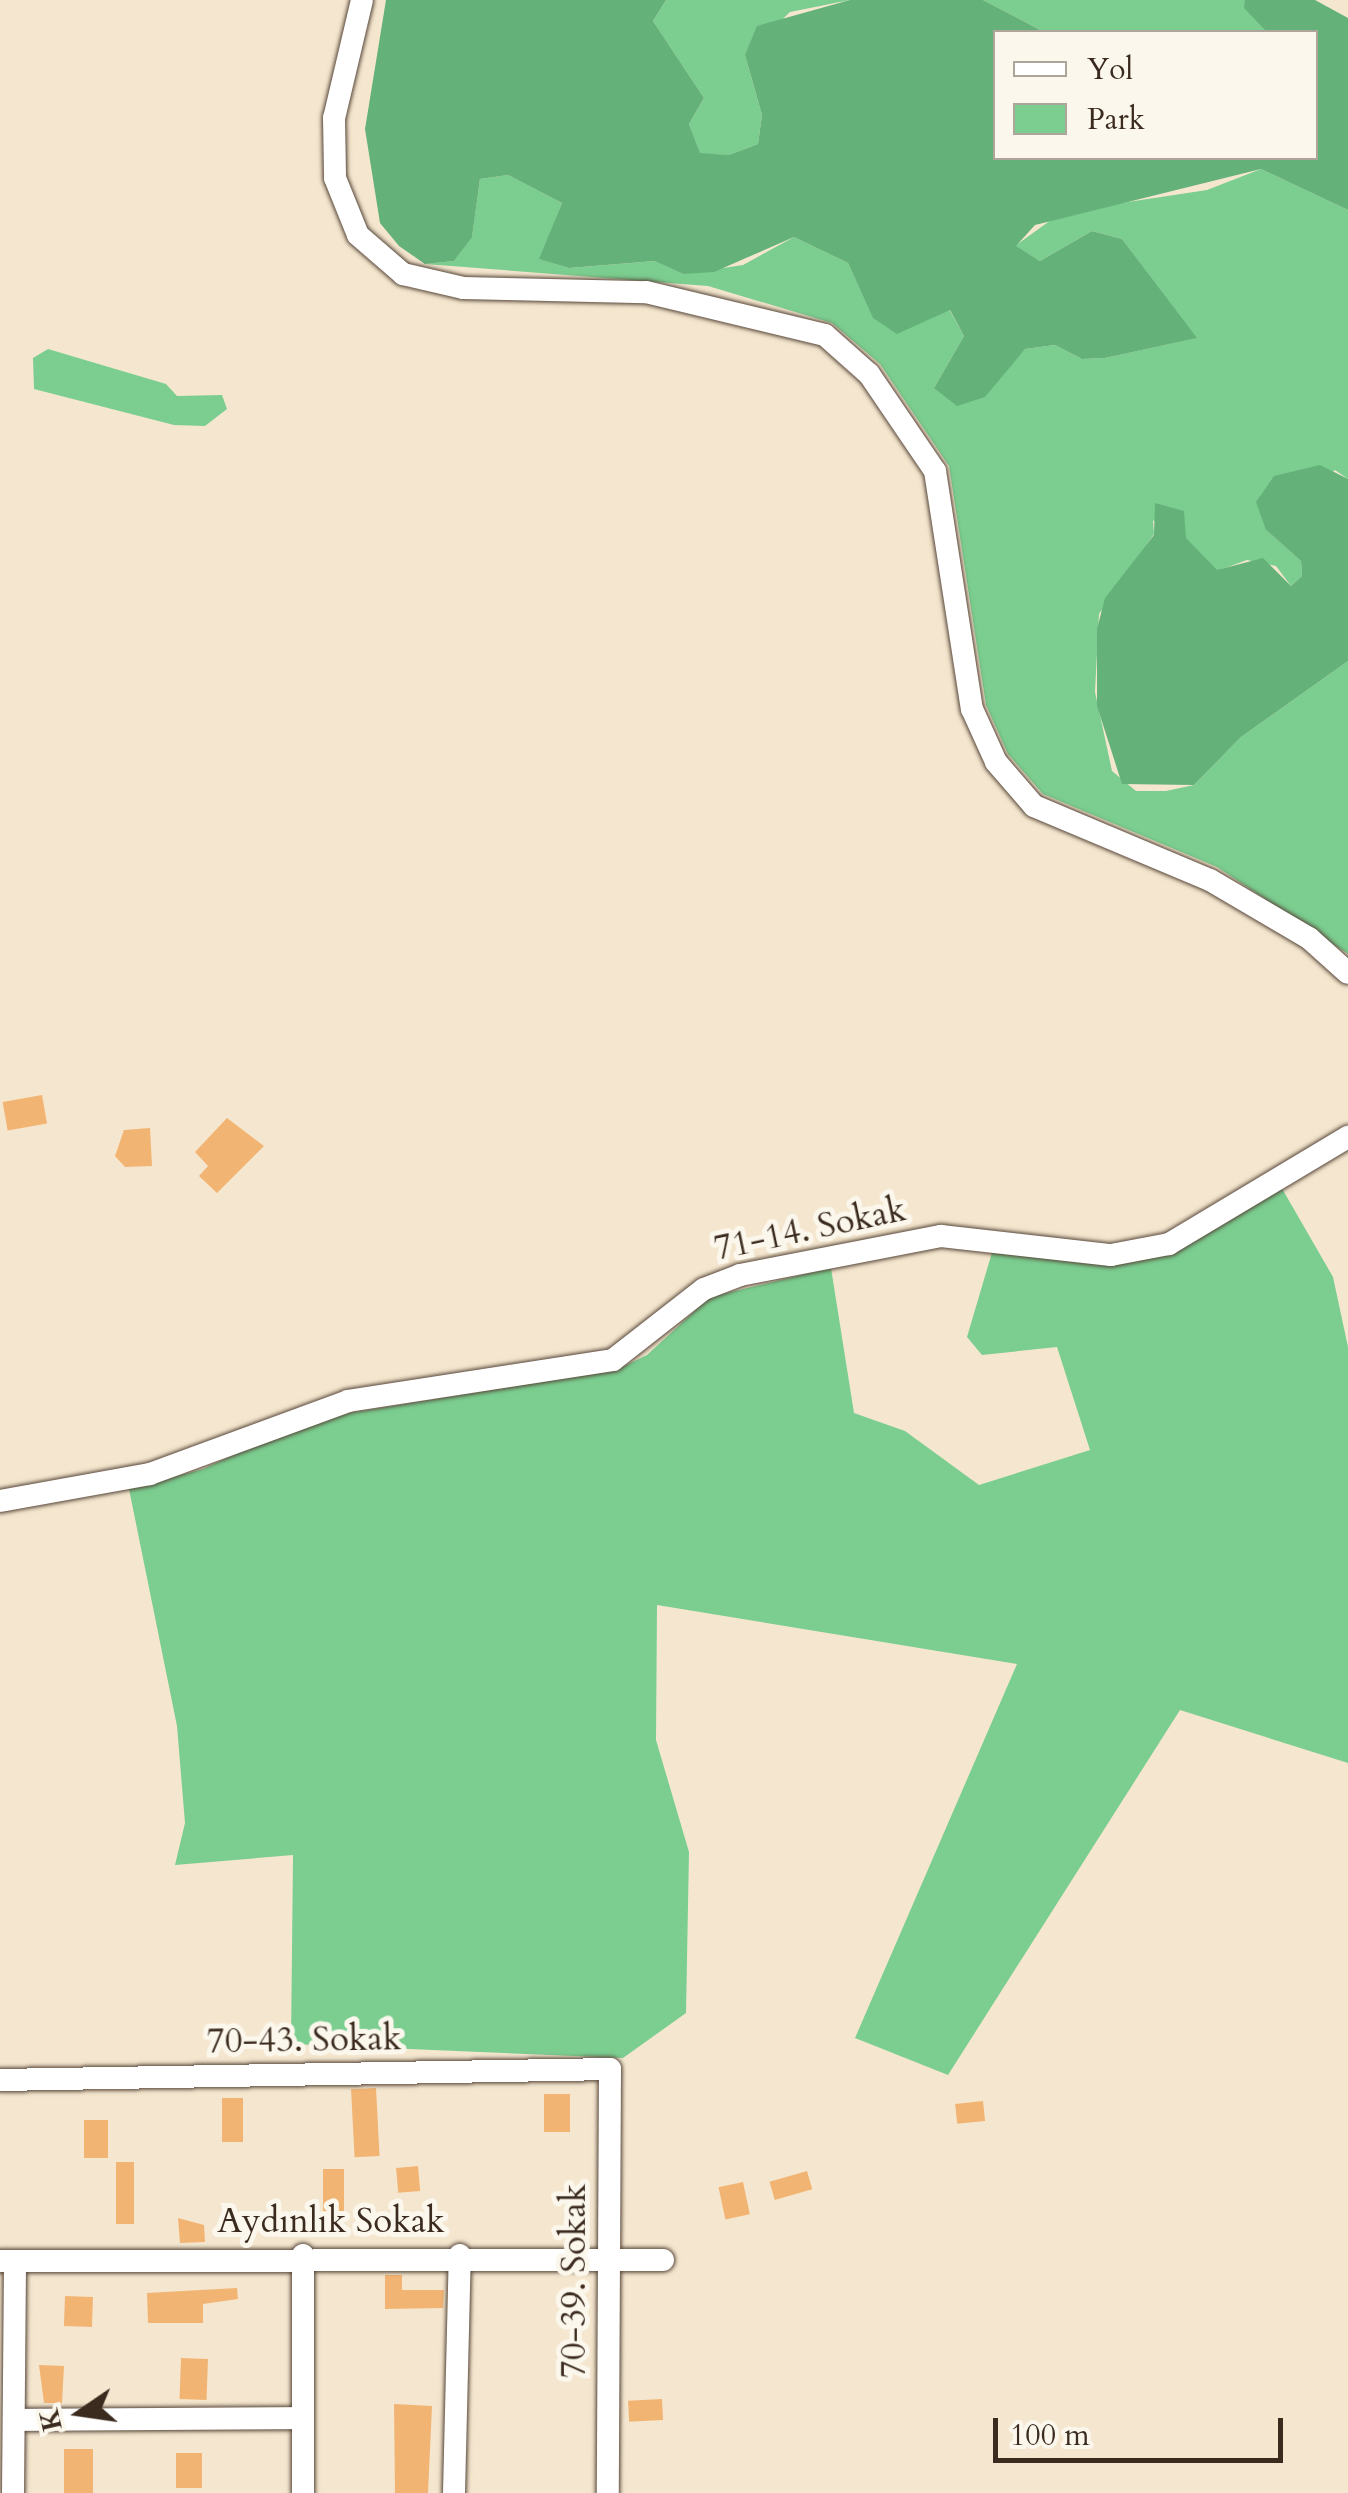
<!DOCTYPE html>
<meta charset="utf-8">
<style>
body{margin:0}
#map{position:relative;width:1348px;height:2493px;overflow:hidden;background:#f5e7cf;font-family:Cardo,serif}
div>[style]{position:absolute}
.green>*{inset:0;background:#7bce90}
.forest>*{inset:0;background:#64b17a}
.building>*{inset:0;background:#f2b473;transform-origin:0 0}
.roads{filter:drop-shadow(0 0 2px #574639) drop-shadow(0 0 2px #574639)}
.minor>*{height:22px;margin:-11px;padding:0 11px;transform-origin:11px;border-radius:11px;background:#fff}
span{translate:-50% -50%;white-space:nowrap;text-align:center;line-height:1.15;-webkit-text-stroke:10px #fbf7ec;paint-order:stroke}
.street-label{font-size:35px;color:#3b2a1e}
.legend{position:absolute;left:993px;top:30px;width:325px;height:130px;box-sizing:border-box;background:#fbf7ec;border:2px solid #aea59a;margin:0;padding:12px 18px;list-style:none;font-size:30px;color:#3b2a1e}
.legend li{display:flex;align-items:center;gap:20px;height:50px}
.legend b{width:50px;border:2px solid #aea59a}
.north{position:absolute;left:30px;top:2363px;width:100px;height:100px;-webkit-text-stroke:8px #fbf7ec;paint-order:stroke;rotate:257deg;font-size:28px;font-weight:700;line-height:40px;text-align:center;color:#3b2a1e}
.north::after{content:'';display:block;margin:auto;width:35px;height:45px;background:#3b2a1e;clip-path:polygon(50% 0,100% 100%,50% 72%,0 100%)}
.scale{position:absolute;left:993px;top:2418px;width:290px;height:45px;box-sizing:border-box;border:5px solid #3b2a1e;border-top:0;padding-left:12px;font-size:30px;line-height:35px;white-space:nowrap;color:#3b2a1e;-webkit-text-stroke:8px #fbf7ec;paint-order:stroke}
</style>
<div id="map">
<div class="green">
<i style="clip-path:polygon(666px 0,850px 0,790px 12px,745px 55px,762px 115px,758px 144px,729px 155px,700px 154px,689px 124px,704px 98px,653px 21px)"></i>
<i style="clip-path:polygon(983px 0,1245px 0,1267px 32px,1044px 32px)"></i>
<i style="clip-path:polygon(1261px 169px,1348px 210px,1348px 479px,1335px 470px,1266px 530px,1301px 561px,1302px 576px,1291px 586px,1276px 566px,1247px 560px,1217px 571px,1153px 520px,1154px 534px,1099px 614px,1095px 692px,1112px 771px,1136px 791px,1166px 791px,1194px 785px,1241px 737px,1348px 661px,1348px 954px,1217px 867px,1043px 794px,1008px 754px,986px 705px,949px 466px,880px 364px,832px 323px,708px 286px,425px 264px,454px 261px,472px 236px,480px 179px,508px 175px,562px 203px,540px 259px,569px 268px,656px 261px,683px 274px,743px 265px,794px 237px,848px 263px,873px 317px,922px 322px,949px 309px,964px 336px,934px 388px,1004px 370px,1025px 349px,1055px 345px,1082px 359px,1105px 358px,1196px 338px,1122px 239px,1092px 231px,1040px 261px,1015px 246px,1062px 212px,1207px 190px)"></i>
<i style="clip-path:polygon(48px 349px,166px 384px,177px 396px,222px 395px,227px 409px,205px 426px,174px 425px,34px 389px,33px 358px)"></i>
<i style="clip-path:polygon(1280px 1185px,1333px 1277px,1348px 1347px,1348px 1763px,1180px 1710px,948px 2075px,855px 2038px,1017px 1664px,657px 1605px,656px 1740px,689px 1852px,686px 2013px,623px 2058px,291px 2044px,293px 1855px,175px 1865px,185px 1823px,177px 1726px,129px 1489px,203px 1469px,312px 1419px,616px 1370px,647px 1355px,710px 1297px,831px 1268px,854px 1413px,905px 1431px,979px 1485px,1090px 1450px,1057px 1347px,982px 1355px,967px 1337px,993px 1249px,1111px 1265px)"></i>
</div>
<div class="forest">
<i style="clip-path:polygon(386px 0,666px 0,653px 21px,704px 98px,689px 124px,700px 153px,729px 155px,758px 144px,762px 115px,745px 55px,757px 26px,850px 0,983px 0,1044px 32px,996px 32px,996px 158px,1316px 158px,1316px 32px,1267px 32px,1244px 8px,1245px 0,1315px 0,1348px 18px,1348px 210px,1261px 169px,1035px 225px,1016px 246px,1040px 261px,1092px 231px,1122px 239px,1197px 338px,1105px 358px,1082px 359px,1055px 345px,1025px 349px,985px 397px,957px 406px,934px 388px,964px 336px,950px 310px,897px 334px,873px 318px,848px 263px,794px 237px,714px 272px,683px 274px,655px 261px,569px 268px,539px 259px,562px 203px,508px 175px,480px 179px,472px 237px,454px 261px,425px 264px,399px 246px,380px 223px,365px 129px)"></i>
<i style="clip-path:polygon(1320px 465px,1348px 479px,1348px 661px,1241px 737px,1194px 785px,1122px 784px,1097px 706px,1097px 629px,1105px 598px,1154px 535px,1155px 503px,1184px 511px,1186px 538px,1217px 570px,1263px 558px,1291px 586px,1302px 576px,1301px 561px,1266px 530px,1256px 502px,1274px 476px)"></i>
</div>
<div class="building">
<i style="left:42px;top:1095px;width:29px;height:40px;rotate:80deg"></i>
<i style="clip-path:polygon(227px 1118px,264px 1146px,217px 1193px,199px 1176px,208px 1166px,195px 1152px)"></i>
<i style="clip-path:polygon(150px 1128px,152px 1166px,125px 1167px,115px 1156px,124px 1130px)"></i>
<i style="left:376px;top:2088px;width:68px;height:25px;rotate:87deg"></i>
<i style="left:544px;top:2094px;width:26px;height:38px"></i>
<i style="left:222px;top:2098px;width:21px;height:44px"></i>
<i style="left:983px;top:2101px;width:20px;height:28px;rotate:84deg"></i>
<i style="left:84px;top:2120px;width:24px;height:38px"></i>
<i style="left:116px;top:2162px;width:18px;height:62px"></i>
<i style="left:418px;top:2166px;width:25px;height:22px;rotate:85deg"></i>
<i style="left:323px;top:2169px;width:21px;height:58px"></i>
<i style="left:807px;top:2171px;width:19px;height:39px;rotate:74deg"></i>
<i style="left:743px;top:2182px;width:33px;height:25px;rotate:78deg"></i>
<i style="clip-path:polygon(178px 2218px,204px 2225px,205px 2242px,180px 2243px)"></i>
<i style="clip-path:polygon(385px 2275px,402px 2275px,402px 2290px,444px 2290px,443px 2308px,385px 2309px)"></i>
<i style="clip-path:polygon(237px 2288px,238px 2299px,203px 2304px,203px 2323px,148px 2323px,147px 2293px)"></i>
<i style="left:65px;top:2296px;width:28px;height:30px;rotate:2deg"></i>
<i style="left:181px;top:2358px;width:27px;height:41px;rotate:2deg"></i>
<i style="clip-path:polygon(39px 2365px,64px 2366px,62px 2403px,44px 2403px)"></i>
<i style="left:662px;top:2399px;width:21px;height:34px;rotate:87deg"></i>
<i style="clip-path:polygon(394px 2404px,432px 2406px,428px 2493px,395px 2493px)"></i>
<i style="left:64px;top:2449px;width:29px;height:44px"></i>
<i style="left:176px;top:2453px;width:26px;height:35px"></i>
</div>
<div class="roads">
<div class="minor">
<i style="left:362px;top:0;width:121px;rotate:103.3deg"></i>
<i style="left:334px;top:118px;width:60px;rotate:89deg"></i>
<i style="left:335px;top:178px;width:61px;rotate:68deg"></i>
<i style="left:358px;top:235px;width:60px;rotate:40.9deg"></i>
<i style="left:403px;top:274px;width:62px;rotate:13.1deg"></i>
<i style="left:463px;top:288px;width:183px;rotate:1.3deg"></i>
<i style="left:646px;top:292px;width:184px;rotate:13.5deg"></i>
<i style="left:825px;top:335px;width:59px;rotate:41.6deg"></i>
<i style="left:869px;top:374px;width:117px;rotate:55.8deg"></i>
<i style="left:935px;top:471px;width:241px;rotate:81.2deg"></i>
<i style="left:972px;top:709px;width:58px;rotate:65.6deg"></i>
<i style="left:996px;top:762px;width:58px;rotate:49.2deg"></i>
<i style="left:1034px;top:806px;width:191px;rotate:22.8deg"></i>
<i style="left:1210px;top:880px;width:115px;rotate:30.4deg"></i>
<i style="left:1309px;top:938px;width:52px;rotate:41.9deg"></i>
<i style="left:0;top:1501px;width:152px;rotate:-10.2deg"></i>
<i style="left:150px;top:1474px;width:211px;rotate:-20.2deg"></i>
<i style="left:348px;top:1401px;width:268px;rotate:-8.8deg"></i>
<i style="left:613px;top:1360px;width:115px;rotate:-38deg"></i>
<i style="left:704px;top:1289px;width:39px;rotate:-21deg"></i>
<i style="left:740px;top:1275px;width:205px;rotate:-11deg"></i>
<i style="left:941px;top:1236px;width:171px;rotate:6.4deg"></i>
<i style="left:1111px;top:1255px;width:59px;rotate:-10.7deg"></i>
<i style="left:1169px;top:1244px;width:209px;rotate:-30.9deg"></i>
<i style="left:0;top:2080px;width:610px;rotate:-1.03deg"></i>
<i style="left:610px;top:2069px;width:424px;rotate:90.3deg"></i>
<i style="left:0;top:2261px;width:663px;rotate:-0.09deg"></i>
<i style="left:14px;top:2420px;width:289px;rotate:-0.4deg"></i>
<i style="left:13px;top:2493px;width:232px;rotate:-89.5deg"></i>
<i style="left:303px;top:2493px;width:238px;rotate:-90deg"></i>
<i style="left:454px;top:2493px;width:238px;rotate:-88.6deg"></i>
</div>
</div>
<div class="street-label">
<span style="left:810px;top:1229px;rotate:-12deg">71-14. Sokak</span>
<span style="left:304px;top:2040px;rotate:-1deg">70-43. Sokak</span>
<span style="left:331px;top:2221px">Aydınlık Sokak</span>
<span style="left:574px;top:2281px;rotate:-90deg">70-39. Sokak</span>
</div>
<ul class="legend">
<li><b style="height:12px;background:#fff"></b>Yol</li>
<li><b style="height:28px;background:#7bce90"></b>Park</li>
</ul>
<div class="north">K</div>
<div class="scale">100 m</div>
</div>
